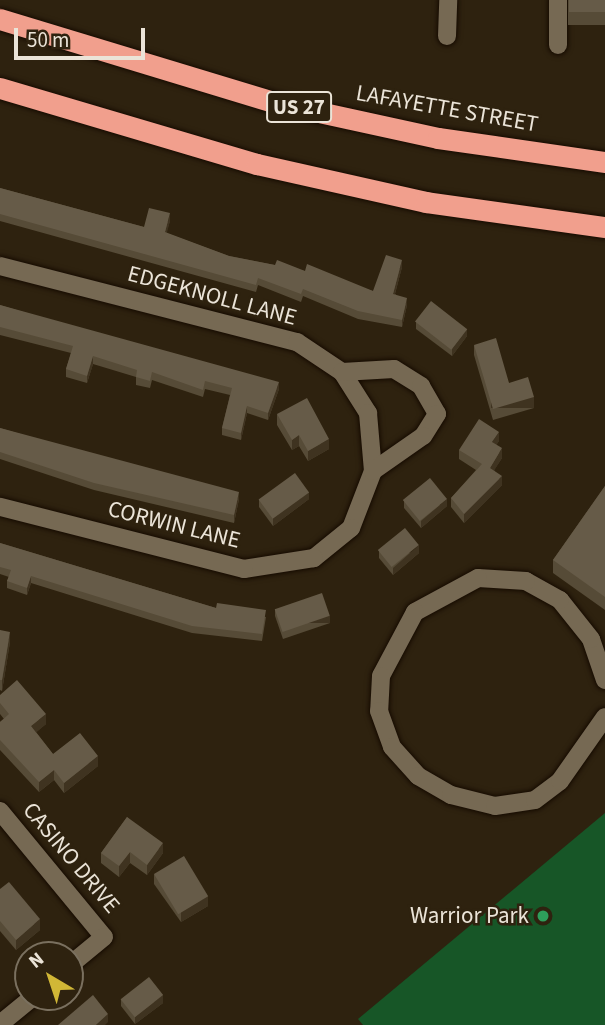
<!DOCTYPE html>
<style>
body{margin:0}
#map{position:relative;width:605px;height:1025px;overflow:hidden;background:#2e220f;font-family:"Source Sans 3",sans-serif}
div>[style]{position:absolute}
.green>*{inset:0;background:#175627}
.roads{filter:drop-shadow(0 0 2px #160b00) drop-shadow(0 0 2px #160b00)}
.minor>*{height:18px;margin:-9px;padding:0 9px;transform-origin:9px;border-radius:9px;background:#766953}
.highway>*{height:21px;margin:-10.5px;padding:0 10.5px;transform-origin:10.5px;border-radius:10.5px;background:#f19f8d}
.wall>*{inset:0;background:#564b37;transform-origin:0 0}
.shaded-wall>*{inset:0;background:#3f3320;transform-origin:0 0}
.building>*{inset:0;background:#665b48;transform-origin:0 0}
.dots>*{width:19px;height:19px;translate:-50% -50%;box-sizing:border-box;border:4px solid #2e220f;border-radius:50%}
span{translate:-50% -50%;white-space:nowrap;text-align:center;line-height:1.15;-webkit-text-stroke:5px #2e220f;paint-order:stroke}
.shield-label span{padding:2px 5px;background:#2e220f;border:2px solid;border-radius:5px;-webkit-text-stroke-width:0}
.shield-label{font-size:21px;color:#ebe4d8;font-weight:700}
.street-label{font-size:23px;color:#ebe4d8}
.poi-label{font-size:23px;color:#ebe4d8}
.right{translate:-100% -50%;text-align:right}
.north{position:absolute;left:14px;top:941px;width:70px;height:70px;box-sizing:border-box;background:#2e220f;border:2px solid #7a705f;border-radius:50%;rotate:321deg;font-size:19px;font-weight:700;line-height:28px;text-align:center;color:#ebe4d8}
.north::after{content:'';display:block;margin:auto;width:24px;height:32px;background:#d1b736;clip-path:polygon(50% 0,100% 100%,50% 72%,0 100%)}
.scale{position:absolute;left:14px;top:28px;width:131px;height:32px;box-sizing:border-box;border:4px solid #ebe4d8;border-top:0;padding-left:9px;font-size:21px;line-height:24px;white-space:nowrap;color:#ebe4d8;-webkit-text-stroke:5px #2e220f;paint-order:stroke}
</style>
<div id="map">
<div class="green">
<i style="clip-path:polygon(605px 813px,605px 1025px,363px 1025px,358px 1019px)"></i>
</div>
<div class="roads">
<div class="minor">
<i style="left:558px;top:0;width:45px;rotate:90deg"></i>
<i style="left:447px;top:36px;width:36px;rotate:-88deg"></i>
<i style="left:0;top:266px;width:307px;rotate:14.4deg"></i>
<i style="left:297px;top:342px;width:54px;rotate:33.7deg"></i>
<i style="left:342px;top:372px;width:49px;rotate:57.6deg"></i>
<i style="left:368px;top:413px;width:58px;rotate:85.1deg"></i>
<i style="left:373px;top:471px;width:61px;rotate:111.1deg"></i>
<i style="left:351px;top:528px;width:48px;rotate:141deg"></i>
<i style="left:314px;top:558px;width:71px;rotate:171.1deg"></i>
<i style="left:244px;top:569px;width:252px;rotate:-165.7deg"></i>
<i style="left:342px;top:372px;width:52px;rotate:-3.3deg"></i>
<i style="left:394px;top:369px;width:32px;rotate:32deg"></i>
<i style="left:421px;top:386px;width:32px;rotate:60deg"></i>
<i style="left:437px;top:414px;width:26px;rotate:122deg"></i>
<i style="left:423px;top:436px;width:61px;rotate:145deg"></i>
<i style="left:605px;top:680px;width:43px;rotate:-108.9deg"></i>
<i style="left:591px;top:639px;width:50px;rotate:-128.5deg"></i>
<i style="left:560px;top:600px;width:39px;rotate:-151deg"></i>
<i style="left:526px;top:581px;width:48px;rotate:-176.4deg"></i>
<i style="left:478px;top:578px;width:72px;rotate:151.6deg"></i>
<i style="left:415px;top:612px;width:72px;rotate:118deg"></i>
<i style="left:381px;top:676px;width:35px;rotate:93deg"></i>
<i style="left:379px;top:711px;width:38px;rotate:70deg"></i>
<i style="left:392px;top:747px;width:39px;rotate:48deg"></i>
<i style="left:418px;top:776px;width:38px;rotate:30deg"></i>
<i style="left:451px;top:795px;width:45px;rotate:14deg"></i>
<i style="left:495px;top:806px;width:40px;rotate:-8.5deg"></i>
<i style="left:535px;top:800px;width:31px;rotate:-37deg"></i>
<i style="left:560px;top:781px;width:78px;rotate:-54.9deg"></i>
<i style="left:0;top:811px;width:163px;rotate:50.5deg"></i>
<i style="left:104px;top:937px;width:44px;rotate:140.5deg"></i>
<i style="left:0;top:1024px;width:43px;rotate:-39.3deg"></i>
</div>
<div class="highway">
<i style="left:0;top:19px;width:285px;rotate:16.9deg"></i>
<i style="left:273px;top:102px;width:169px;rotate:12.3deg"></i>
<i style="left:438px;top:138px;width:169px;rotate:8.2deg"></i>
<i style="left:0;top:88px;width:268px;rotate:16.5deg"></i>
<i style="left:257px;top:164px;width:173px;rotate:12.7deg"></i>
<i style="left:426px;top:202px;width:181px;rotate:8deg"></i>
</div>
</div>
<div class="wall">
<i style="left:568px;top:0;width:37px;height:25px"></i>
<i style="clip-path:polygon(0 188px,144px 227px,170px 221px,166px 233px,229px 256px,305px 271px,373px 291px,402px 267px,395px 294px,407px 305px,402px 327px,358px 319px,303px 296px,301px 302px,258px 285px,256px 292px,0 221px)"></i>
<i style="clip-path:polygon(0 305px,279px 389px,268px 420px,247px 413px,241px 440px,222px 435px,222px 428px,230px 395px,205px 389px,203px 397px,152px 380px,150px 388px,136px 385px,136px 377px,93px 364px,87px 383px,66px 377px,66px 369px,71px 353px,0 335px)"></i>
<i style="clip-path:polygon(416px 322px,467px 336px,452px 356px,416px 329px)"></i>
<i style="clip-path:polygon(474px 345px,509px 383px,534px 408px,493px 420px,474px 355px)"></i>
<i style="clip-path:polygon(277px 414px,329px 449px,308px 461px,299px 446px,292px 450px,277px 425px)"></i>
<i style="clip-path:polygon(0 428px,239px 499px,234px 523px,94px 490px,0 459px)"></i>
<i style="clip-path:polygon(499px 441px,496px 445px,502px 458px,494px 470px,502px 485px,464px 523px,451px 507px,451px 498px,476px 470px,459px 459px,459px 450px)"></i>
<i style="clip-path:polygon(605px 486px,605px 610px,553px 573px,553px 560px)"></i>
<i style="clip-path:polygon(309px 499px,273px 526px,259px 507px,259px 500px)"></i>
<i style="clip-path:polygon(404px 501px,447px 506px,421px 528px,404px 508px)"></i>
<i style="clip-path:polygon(0 543px,216px 608px,266px 617px,262px 641px,192px 633px,31px 583px,27px 595px,7px 588px,7px 581px,9px 577px,0 574px)"></i>
<i style="clip-path:polygon(379px 551px,419px 553px,393px 575px,379px 558px)"></i>
<i style="clip-path:polygon(275px 609px,330px 623px,283px 639px,275px 616px)"></i>
<i style="clip-path:polygon(0 630px,10px 642px,2px 691px,0 690px)"></i>
<i style="clip-path:polygon(0 695px,46px 724px,36px 732px,53px 754px,98px 766px,64px 793px,54px 780px,39px 792px,0 750px,0 722px,4px 719px,0 714px)"></i>
<i style="clip-path:polygon(127px 817px,163px 853px,147px 875px,130px 863px,119px 877px,101px 863px,101px 853px)"></i>
<i style="clip-path:polygon(154px 874px,208px 906px,181px 922px,154px 884px)"></i>
<i style="clip-path:polygon(0 889px,40px 930px,16px 950px,0 931px)"></i>
<i style="clip-path:polygon(121px 999px,163px 1003px,135px 1024px,121px 1006px)"></i>
</div>
<div class="shaded-wall">
<i style="clip-path:polygon(170px 213px,170px 221px,165px 240px,165px 232px)"></i>
<i style="clip-path:polygon(402px 260px,402px 267px,393px 301px,393px 294px)"></i>
<i style="clip-path:polygon(407px 298px,407px 305px,402px 327px,402px 320px)"></i>
<i style="clip-path:polygon(467px 329px,467px 336px,452px 356px,452px 349px)"></i>
<i style="clip-path:polygon(93px 356px,93px 364px,87px 383px,87px 376px)"></i>
<i style="clip-path:polygon(279px 382px,279px 389px,268px 420px,268px 413px)"></i>
<i style="left:534px;top:397px;width:11px;height:43px;rotate:90deg"></i>
<i style="clip-path:polygon(247px 406px,247px 413px,241px 440px,241px 433px)"></i>
<i style="clip-path:polygon(499px 432px,499px 441px,492px 451px,492px 442px)"></i>
<i style="clip-path:polygon(299px 435px,299px 446px,292px 450px,292px 440px)"></i>
<i style="clip-path:polygon(329px 439px,329px 449px,308px 461px,308px 451px)"></i>
<i style="clip-path:polygon(502px 448px,502px 458px,490px 477px,490px 468px)"></i>
<i style="clip-path:polygon(502px 476px,502px 485px,464px 523px,464px 514px)"></i>
<i style="clip-path:polygon(239px 492px,239px 499px,234px 523px,234px 515px)"></i>
<i style="clip-path:polygon(309px 492px,309px 499px,273px 526px,273px 518px)"></i>
<i style="clip-path:polygon(447px 499px,447px 506px,421px 528px,421px 521px)"></i>
<i style="clip-path:polygon(419px 545px,419px 553px,393px 575px,393px 568px)"></i>
<i style="clip-path:polygon(31px 576px,31px 583px,27px 595px,27px 588px)"></i>
<i style="left:330px;top:616px;width:7px;height:50px;rotate:90deg"></i>
<i style="clip-path:polygon(10px 632px,10px 642px,2px 691px,2px 680px)"></i>
<i style="clip-path:polygon(46px 714px,46px 724px,31px 737px,31px 726px)"></i>
<i style="clip-path:polygon(98px 756px,98px 766px,64px 793px,64px 783px)"></i>
<i style="clip-path:polygon(54px 770px,54px 780px,39px 792px,39px 782px)"></i>
<i style="clip-path:polygon(163px 843px,163px 853px,147px 875px,147px 865px)"></i>
<i style="clip-path:polygon(130px 852px,130px 863px,119px 877px,119px 866px)"></i>
<i style="clip-path:polygon(208px 896px,208px 906px,181px 922px,181px 912px)"></i>
<i style="clip-path:polygon(40px 919px,40px 930px,16px 950px,16px 940px)"></i>
<i style="clip-path:polygon(163px 995px,163px 1003px,135px 1024px,135px 1017px)"></i>
<i style="clip-path:polygon(108px 1014px,108px 1022px,105px 1025px,96px 1025px)"></i>
</div>
<div class="building">
<i style="left:569px;top:0;width:36px;height:12px"></i>
<i style="clip-path:polygon(0 188px,144px 227px,149px 208px,170px 213px,165px 232px,229px 256px,275px 265px,277px 260px,305px 271px,307px 264px,373px 291px,386px 255px,402px 260px,393px 294px,407px 298px,402px 320px,358px 311px,303px 289px,301px 294px,258px 278px,256px 285px,0 214px)"></i>
<i style="left:431px;top:301px;width:46px;height:26px;rotate:38deg"></i>
<i style="clip-path:polygon(0 305px,279px 382px,268px 413px,247px 406px,241px 433px,222px 428px,232px 388px,205px 381px,203px 390px,152px 372px,150px 381px,136px 377px,137px 370px,93px 356px,87px 376px,66px 369px,73px 346px,0 327px)"></i>
<i style="clip-path:polygon(496px 338px,509px 383px,528px 377px,534px 397px,493px 409px,474px 345px)"></i>
<i style="clip-path:polygon(307px 398px,329px 439px,308px 451px,299px 435px,292px 440px,277px 414px)"></i>
<i style="clip-path:polygon(479px 419px,499px 432px,492px 442px,502px 448px,490px 468px,502px 476px,464px 514px,451px 498px,482px 464px,459px 450px)"></i>
<i style="clip-path:polygon(0 428px,239px 492px,234px 515px,94px 483px,0 452px)"></i>
<i style="left:295px;top:473px;width:24px;height:45px;rotate:54deg"></i>
<i style="left:430px;top:478px;width:27px;height:35px;rotate:51deg"></i>
<i style="clip-path:polygon(605px 486px,605px 597px,553px 560px)"></i>
<i style="left:405px;top:528px;width:22px;height:35px;rotate:51deg"></i>
<i style="clip-path:polygon(0 543px,216px 608px,217px 603px,266px 610px,262px 634px,192px 626px,31px 576px,27px 588px,7px 581px,11px 570px,0 567px)"></i>
<i style="left:322px;top:593px;width:24px;height:50px;rotate:71deg"></i>
<i style="clip-path:polygon(0 630px,10px 632px,2px 680px,0 680px)"></i>
<i style="clip-path:polygon(17px 680px,46px 714px,31px 726px,53px 754px,80px 733px,98px 756px,64px 783px,54px 770px,39px 782px,0 740px,0 722px,9px 714px,0 703px,0 695px)"></i>
<i style="clip-path:polygon(127px 817px,163px 843px,147px 865px,130px 852px,119px 866px,101px 853px)"></i>
<i style="left:184px;top:856px;width:47px;height:35px;rotate:59deg"></i>
<i style="clip-path:polygon(9px 882px,40px 919px,16px 940px,0 921px,0 889px)"></i>
<i style="left:149px;top:977px;width:23px;height:36px;rotate:52deg"></i>
<i style="clip-path:polygon(93px 995px,108px 1014px,96px 1025px,58px 1025px)"></i>
</div>
<div class="dots">
<i style="left:543px;top:916px;background:#2e9e5b"></i>
</div>
<div class="shield-label">
<span style="left:299px;top:107px">US 27</span>
</div>
<div class="street-label">
<span style="left:447px;top:109px;rotate:10deg">LAFAYETTE STREET</span>
<span style="left:212px;top:296px;rotate:15deg">EDGEKNOLL LANE</span>
<span style="left:174px;top:525px;rotate:14deg">CORWIN LANE</span>
<span style="left:71px;top:858px;rotate:50deg">CASINO DRIVE</span>
</div>
<div class="poi-label">
<span class="right" style="left:529px;top:916px">Warrior Park</span>
</div>
<div class="north">N</div>
<div class="scale">50 m</div>
</div>
